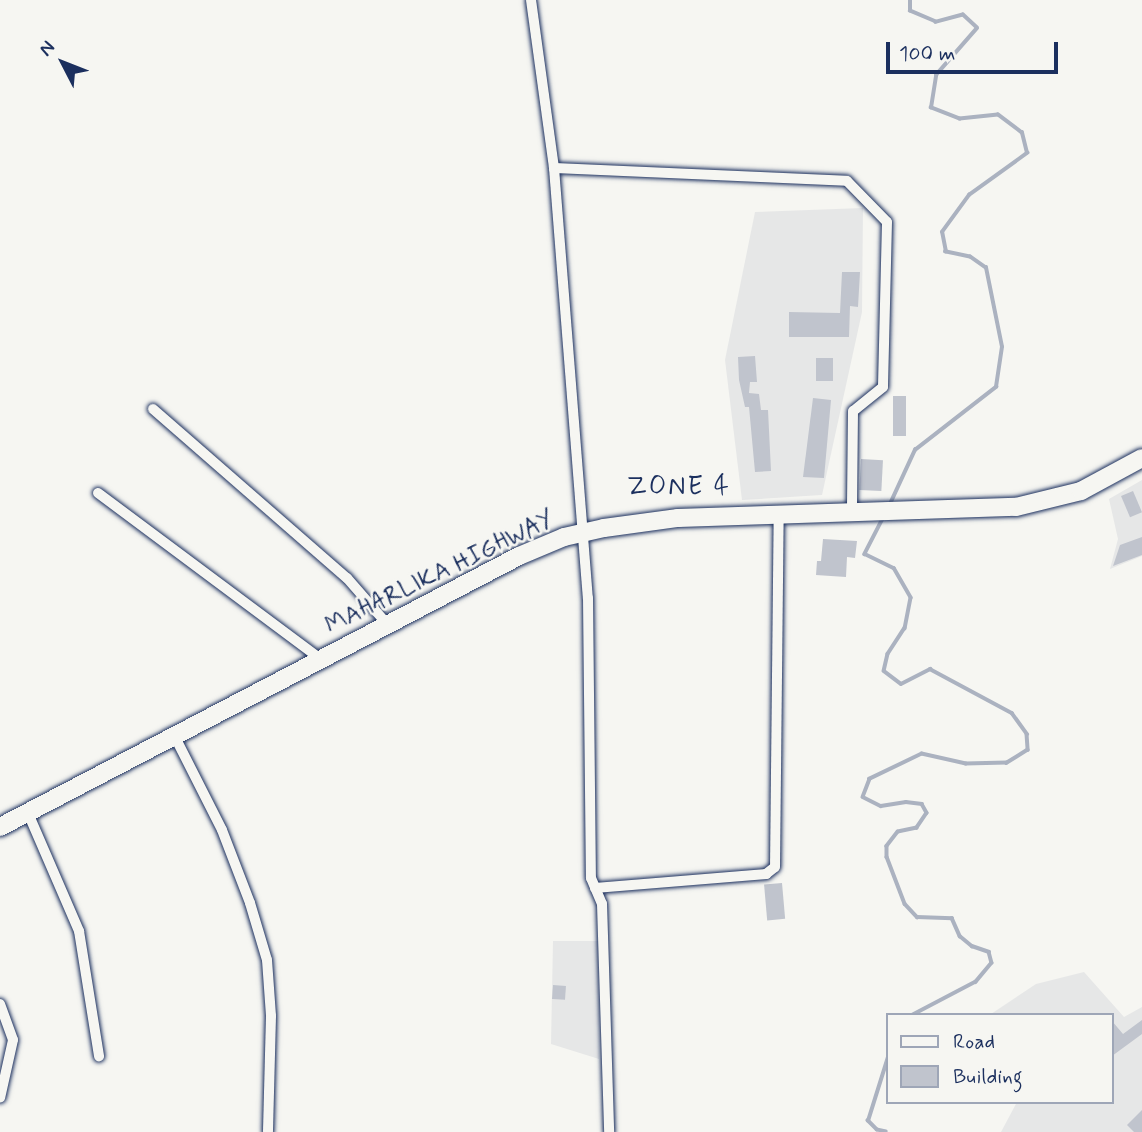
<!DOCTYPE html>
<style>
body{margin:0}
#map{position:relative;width:1142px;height:1132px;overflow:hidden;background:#f6f6f2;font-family:Mynerve,sans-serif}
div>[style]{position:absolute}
.built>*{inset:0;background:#e6e7e7}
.stream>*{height:3.5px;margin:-1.75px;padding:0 1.75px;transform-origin:1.75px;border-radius:1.75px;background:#abb2c0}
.building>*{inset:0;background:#c0c4cd;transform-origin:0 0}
.roads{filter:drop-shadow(0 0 2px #1b2f5e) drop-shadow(0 0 2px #1b2f5e)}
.minor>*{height:10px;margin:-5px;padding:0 5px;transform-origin:5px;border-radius:5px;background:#f6f6f2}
.trunk>*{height:18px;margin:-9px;padding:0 9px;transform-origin:9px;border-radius:9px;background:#f6f6f2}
span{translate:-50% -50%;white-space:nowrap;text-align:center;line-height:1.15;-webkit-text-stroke:5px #f6f6f2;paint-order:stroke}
.street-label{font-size:24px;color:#1b2f5e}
.neighbourhood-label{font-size:26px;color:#1b2f5e;letter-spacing:2px}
.legend{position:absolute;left:886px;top:1013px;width:228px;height:91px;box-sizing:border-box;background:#f6f6f2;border:2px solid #9ea6b7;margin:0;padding:9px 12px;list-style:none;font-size:21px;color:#1b2f5e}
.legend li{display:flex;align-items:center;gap:14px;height:35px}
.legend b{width:35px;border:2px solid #9ea6b7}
.north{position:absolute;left:28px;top:28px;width:70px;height:70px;-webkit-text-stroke:5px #f6f6f2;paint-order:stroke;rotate:312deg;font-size:19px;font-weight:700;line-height:28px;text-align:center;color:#1b2f5e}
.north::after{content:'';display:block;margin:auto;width:24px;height:32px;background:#1b2f5e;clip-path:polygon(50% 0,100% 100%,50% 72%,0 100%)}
.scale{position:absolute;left:886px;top:42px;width:172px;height:32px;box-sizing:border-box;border:4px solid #1b2f5e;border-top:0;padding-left:9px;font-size:21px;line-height:24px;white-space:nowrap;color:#1b2f5e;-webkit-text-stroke:5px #f6f6f2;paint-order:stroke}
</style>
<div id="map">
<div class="built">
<i style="clip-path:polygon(863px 208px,862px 312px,822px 495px,742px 500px,725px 360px,755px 212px)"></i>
<i style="clip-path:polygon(1142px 480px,1142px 556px,1110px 569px,1118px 539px,1109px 499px)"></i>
<i style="clip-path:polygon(553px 941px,598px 941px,599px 1059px,551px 1044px)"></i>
<i style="clip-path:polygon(1084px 972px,1124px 1017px,1142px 1007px,1142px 1132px,1001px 1132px,1017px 1102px,1112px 1102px,1112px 1015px,991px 1014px,1036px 984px)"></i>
</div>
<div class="stream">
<i style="left:890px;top:504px;width:60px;rotate:-65.2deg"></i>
<i style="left:915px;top:450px;width:103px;rotate:-37.9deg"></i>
<i style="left:996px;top:387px;width:40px;rotate:-81.5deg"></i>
<i style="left:1002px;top:347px;width:81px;rotate:-101.4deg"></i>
<i style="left:986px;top:268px;width:19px;rotate:-145deg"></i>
<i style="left:970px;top:257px;width:25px;rotate:-168deg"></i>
<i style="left:946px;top:252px;width:20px;rotate:-101deg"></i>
<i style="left:942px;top:232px;width:46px;rotate:-53.9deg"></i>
<i style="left:969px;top:195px;width:72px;rotate:-35.9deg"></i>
<i style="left:1027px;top:153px;width:21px;rotate:-104deg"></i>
<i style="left:1022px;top:133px;width:30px;rotate:-143deg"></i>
<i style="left:998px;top:115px;width:38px;rotate:174deg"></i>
<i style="left:960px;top:119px;width:31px;rotate:-159deg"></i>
<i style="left:931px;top:108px;width:33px;rotate:-81deg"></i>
<i style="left:936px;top:75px;width:62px;rotate:-48.9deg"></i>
<i style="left:977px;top:28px;width:19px;rotate:-137deg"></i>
<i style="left:963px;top:15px;width:28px;rotate:165deg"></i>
<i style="left:936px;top:22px;width:28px;rotate:-157deg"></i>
<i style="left:910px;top:11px;width:11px;rotate:-90deg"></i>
<i style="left:884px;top:517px;width:42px;rotate:117.2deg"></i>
<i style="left:865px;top:554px;width:32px;rotate:26deg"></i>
<i style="left:894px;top:568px;width:34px;rotate:60deg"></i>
<i style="left:911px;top:598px;width:31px;rotate:101deg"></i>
<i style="left:905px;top:628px;width:31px;rotate:123deg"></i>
<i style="left:888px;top:654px;width:17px;rotate:103deg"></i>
<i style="left:884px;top:671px;width:21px;rotate:37deg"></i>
<i style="left:901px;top:684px;width:33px;rotate:-27deg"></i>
<i style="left:930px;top:669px;width:93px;rotate:28.2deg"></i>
<i style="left:1012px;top:713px;width:26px;rotate:54deg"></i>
<i style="left:1027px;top:734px;width:16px;rotate:86deg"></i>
<i style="left:1028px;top:750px;width:25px;rotate:148deg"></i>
<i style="left:1007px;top:763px;width:41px;rotate:178.6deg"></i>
<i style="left:966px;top:764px;width:45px;rotate:-167.2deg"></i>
<i style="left:922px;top:754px;width:58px;rotate:154.3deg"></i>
<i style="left:870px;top:779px;width:19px;rotate:111deg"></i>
<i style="left:863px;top:797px;width:20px;rotate:27deg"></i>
<i style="left:881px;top:806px;width:25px;rotate:-9deg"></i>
<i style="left:906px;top:802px;width:16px;rotate:7deg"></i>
<i style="left:922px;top:804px;width:10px;rotate:61deg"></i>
<i style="left:927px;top:813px;width:18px;rotate:124deg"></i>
<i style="left:917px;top:828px;width:19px;rotate:168deg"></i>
<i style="left:898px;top:832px;width:18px;rotate:128deg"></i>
<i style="left:887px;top:846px;width:11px;rotate:90deg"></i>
<i style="left:887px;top:857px;width:50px;rotate:69deg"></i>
<i style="left:905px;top:904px;width:18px;rotate:47deg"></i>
<i style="left:917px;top:917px;width:35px;rotate:2deg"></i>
<i style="left:952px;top:918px;width:20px;rotate:66deg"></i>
<i style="left:960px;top:936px;width:16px;rotate:40deg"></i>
<i style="left:972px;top:946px;width:18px;rotate:19deg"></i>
<i style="left:989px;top:952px;width:11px;rotate:75deg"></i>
<i style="left:992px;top:963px;width:25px;rotate:130deg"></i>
<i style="left:976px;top:982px;width:71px;rotate:152.4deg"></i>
<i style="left:886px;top:1132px;width:9px;rotate:-167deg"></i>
<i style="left:877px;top:1130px;width:13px;rotate:-135deg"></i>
<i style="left:868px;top:1121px;width:67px;rotate:-72.6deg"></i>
</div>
<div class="building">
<i style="clip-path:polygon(842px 272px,860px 272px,858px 307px,850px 306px,849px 337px,789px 337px,789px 312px,840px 313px)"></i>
<i style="clip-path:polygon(755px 356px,757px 382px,750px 382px,749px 393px,759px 394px,761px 410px,768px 410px,771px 471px,755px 472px,749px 407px,745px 407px,739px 380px,738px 357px)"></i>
<i style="left:816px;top:358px;width:17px;height:23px"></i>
<i style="left:893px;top:396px;width:13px;height:40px"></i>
<i style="clip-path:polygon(813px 398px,831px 400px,824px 478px,803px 477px)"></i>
<i style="left:861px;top:459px;width:22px;height:31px;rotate:3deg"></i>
<i style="left:1133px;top:491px;width:23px;height:13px;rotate:67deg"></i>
<i style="clip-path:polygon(1142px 537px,1142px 555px,1113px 566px,1120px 545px)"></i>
<i style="clip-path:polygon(823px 539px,857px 541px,855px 558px,847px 557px,846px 577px,816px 575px,817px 561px,821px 561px)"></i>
<i style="left:782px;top:883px;width:36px;height:18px;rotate:85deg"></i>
<i style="left:553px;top:985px;width:13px;height:14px;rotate:4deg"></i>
<i style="clip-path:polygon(1142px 1020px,1142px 1034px,1112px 1056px,1112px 1021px,1123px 1034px)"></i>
<i style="clip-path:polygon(1142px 1110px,1142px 1132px,1134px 1132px,1127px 1125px)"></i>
</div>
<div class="roads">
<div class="minor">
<i style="left:531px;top:0;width:170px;rotate:82.2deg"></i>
<i style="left:554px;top:168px;width:431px;rotate:85.5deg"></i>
<i style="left:588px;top:598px;width:280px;rotate:89.4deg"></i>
<i style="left:591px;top:878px;width:28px;rotate:67deg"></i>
<i style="left:602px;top:904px;width:228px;rotate:88.2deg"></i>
<i style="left:554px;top:168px;width:293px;rotate:2.5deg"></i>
<i style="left:847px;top:181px;width:57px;rotate:45.7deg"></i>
<i style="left:887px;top:222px;width:165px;rotate:91.4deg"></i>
<i style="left:883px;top:387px;width:38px;rotate:141deg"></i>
<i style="left:853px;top:411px;width:100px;rotate:90.6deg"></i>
<i style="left:153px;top:409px;width:257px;rotate:41.1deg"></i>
<i style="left:347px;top:578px;width:62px;rotate:48.9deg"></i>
<i style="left:98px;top:493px;width:278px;rotate:36.7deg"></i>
<i style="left:174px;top:735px;width:106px;rotate:63.2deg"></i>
<i style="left:222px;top:830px;width:78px;rotate:69deg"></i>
<i style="left:250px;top:903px;width:59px;rotate:73.4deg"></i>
<i style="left:267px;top:960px;width:56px;rotate:85.9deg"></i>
<i style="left:271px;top:1016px;width:116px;rotate:91.5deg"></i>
<i style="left:28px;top:813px;width:129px;rotate:66.6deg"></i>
<i style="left:79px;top:931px;width:127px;rotate:80.9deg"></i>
<i style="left:595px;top:888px;width:172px;rotate:-4.7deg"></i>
<i style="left:766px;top:874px;width:11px;rotate:-38deg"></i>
<i style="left:775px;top:867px;width:354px;rotate:-89.4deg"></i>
<i style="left:0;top:1004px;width:38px;rotate:70deg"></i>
<i style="left:13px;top:1040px;width:59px;rotate:102.6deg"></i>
</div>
<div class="trunk">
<i style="left:0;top:827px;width:585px;rotate:-27.57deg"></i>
<i style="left:519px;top:556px;width:49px;rotate:-22.9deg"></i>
<i style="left:564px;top:537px;width:41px;rotate:-12.7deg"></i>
<i style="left:604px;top:528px;width:75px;rotate:-7.7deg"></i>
<i style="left:678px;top:518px;width:338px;rotate:-1.9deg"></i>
<i style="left:1016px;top:507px;width:67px;rotate:-13.8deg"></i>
<i style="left:1081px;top:491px;width:69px;rotate:-28.4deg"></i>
</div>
</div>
<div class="street-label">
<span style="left:440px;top:573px;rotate:-26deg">MAHARLIKA HIGHWAY</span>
</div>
<div class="neighbourhood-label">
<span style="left:679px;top:488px">ZONE 4</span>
</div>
<ul class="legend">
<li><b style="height:9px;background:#f6f6f2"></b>Road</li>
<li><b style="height:19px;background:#c0c4cd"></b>Building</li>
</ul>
<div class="north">N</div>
<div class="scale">100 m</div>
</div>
